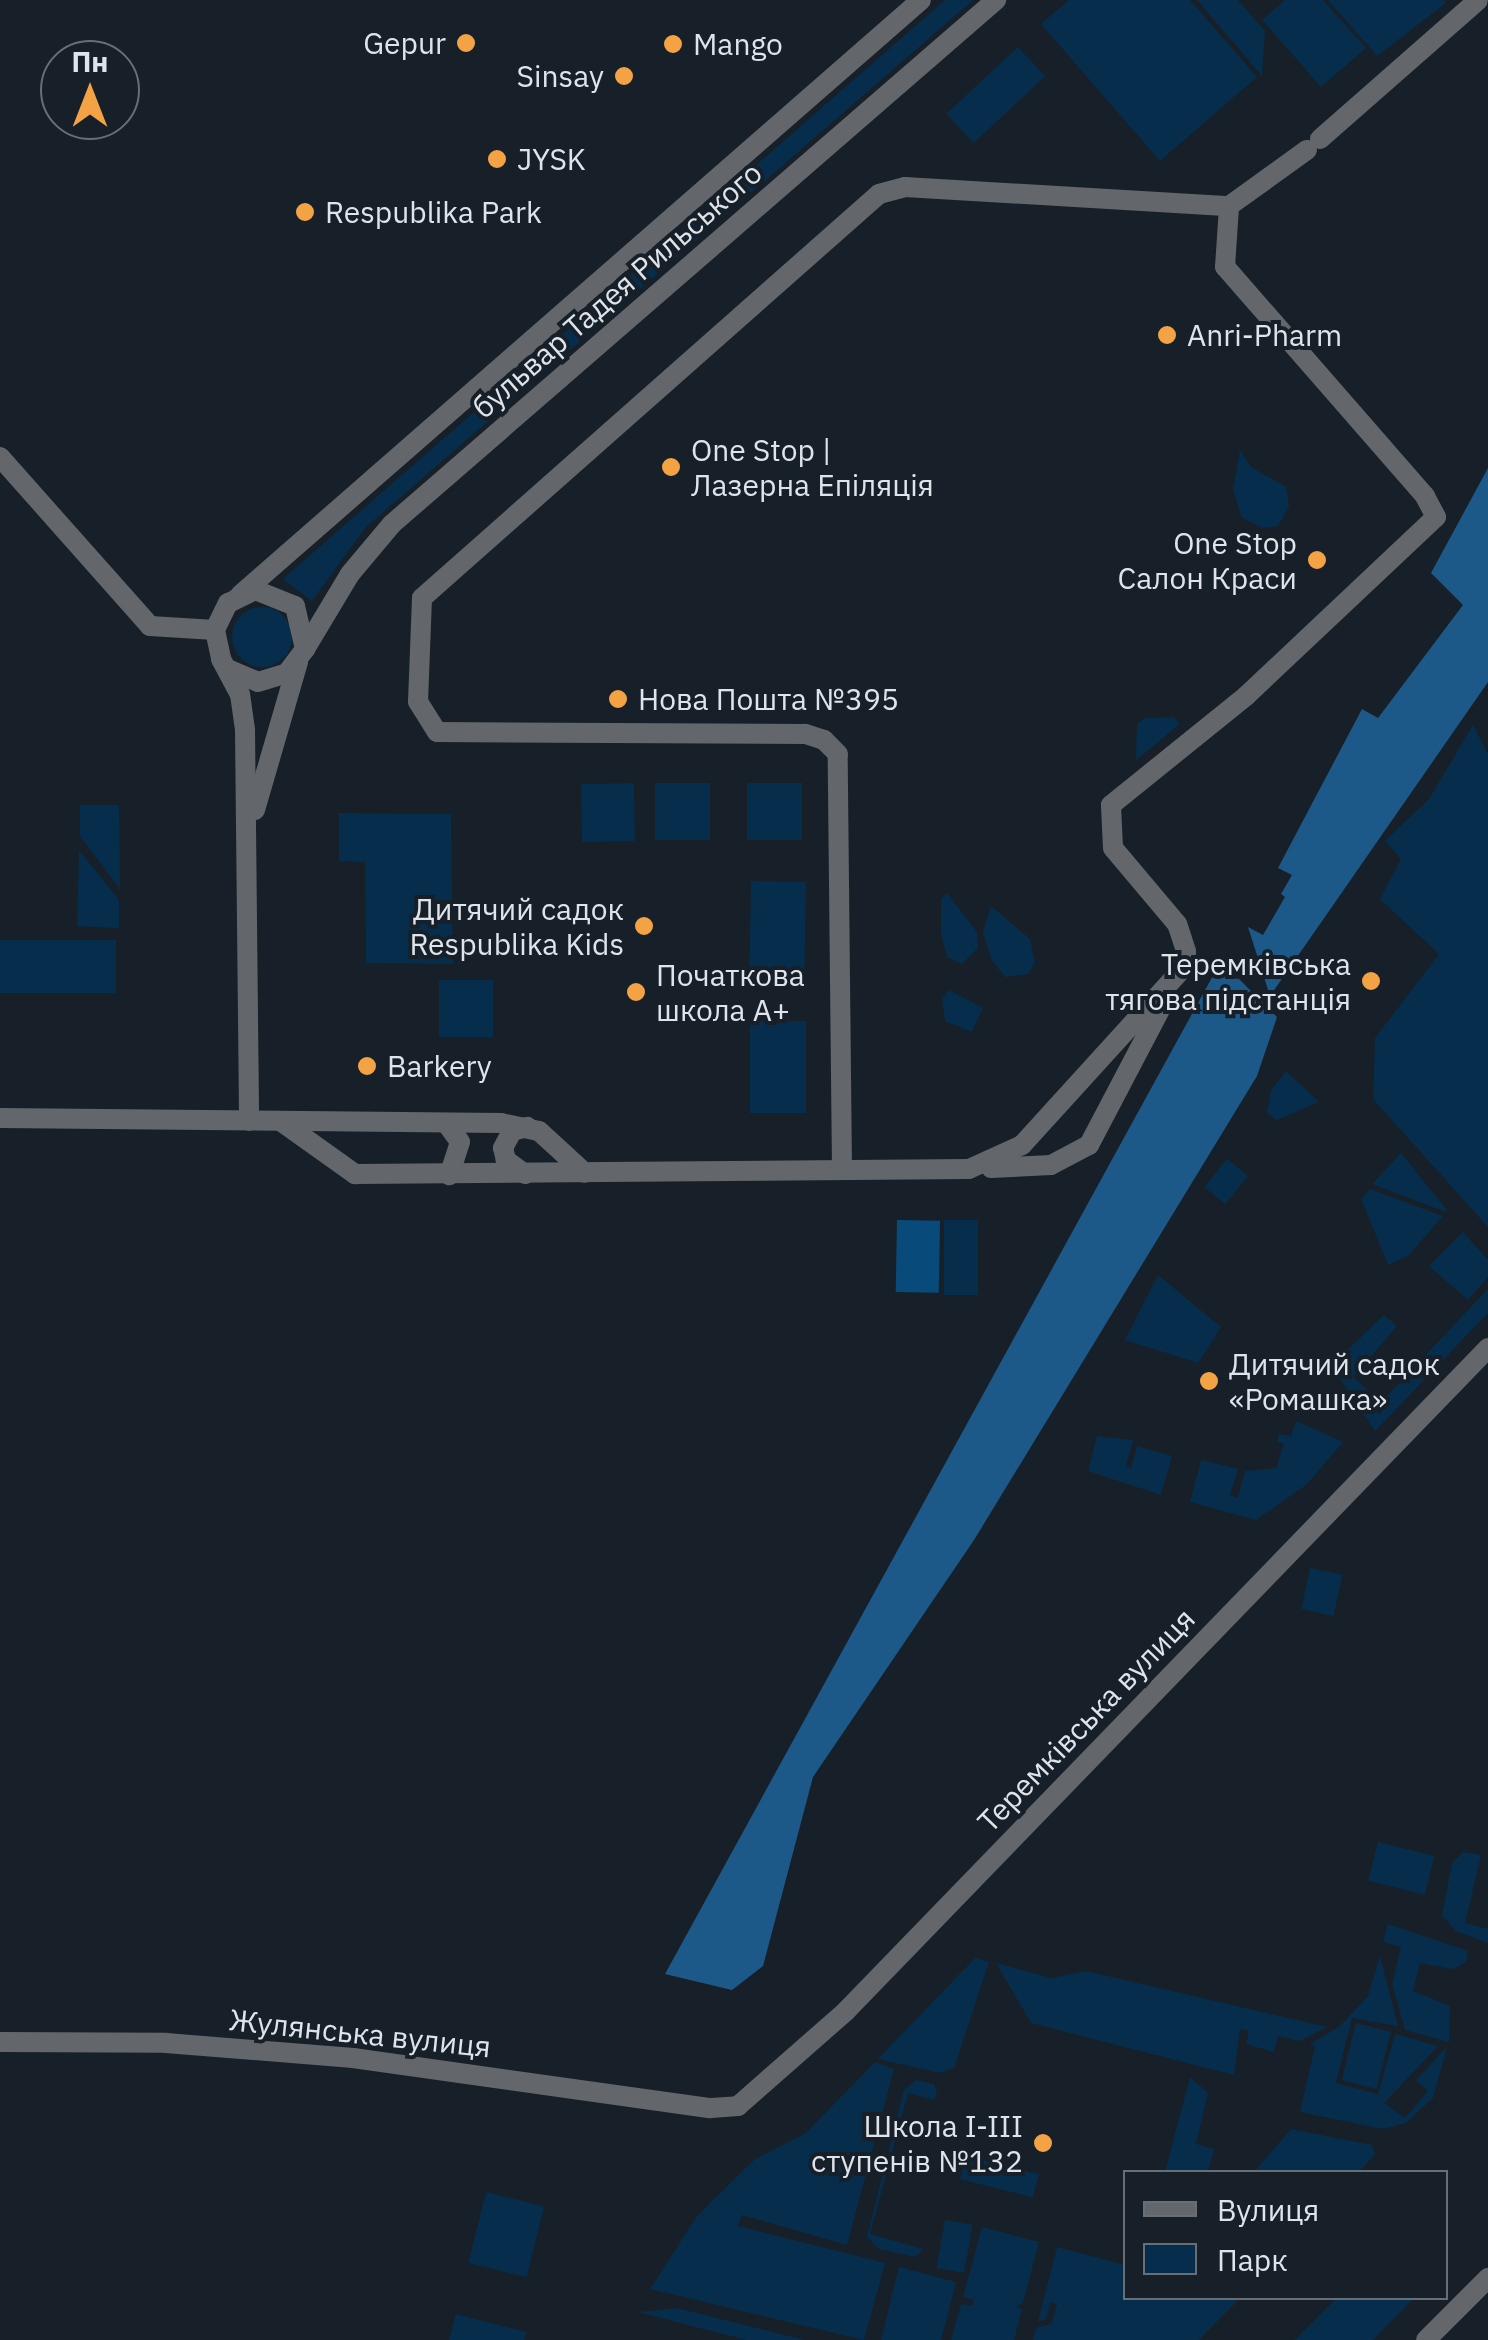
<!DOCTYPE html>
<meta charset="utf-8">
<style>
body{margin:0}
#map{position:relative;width:1488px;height:2340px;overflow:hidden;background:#172028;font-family:"IBM Plex Sans",sans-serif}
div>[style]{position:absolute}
.green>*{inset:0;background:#062d4b;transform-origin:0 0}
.round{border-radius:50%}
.forest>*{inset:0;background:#1c5989}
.water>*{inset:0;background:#084b7a;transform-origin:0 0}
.minor>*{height:20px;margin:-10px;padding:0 10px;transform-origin:10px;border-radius:10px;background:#63676c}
.dots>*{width:28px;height:28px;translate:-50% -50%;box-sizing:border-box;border:5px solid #172028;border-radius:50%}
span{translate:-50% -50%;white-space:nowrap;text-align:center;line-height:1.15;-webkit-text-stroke:8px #172028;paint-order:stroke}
.poi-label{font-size:30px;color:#dee4ea}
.right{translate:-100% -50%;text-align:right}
.left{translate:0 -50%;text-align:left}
.street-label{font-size:30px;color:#dee4ea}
.legend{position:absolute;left:1123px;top:2170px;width:325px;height:130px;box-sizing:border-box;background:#172028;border:2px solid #676e76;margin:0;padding:12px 18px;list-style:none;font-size:30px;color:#dee4ea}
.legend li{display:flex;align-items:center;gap:20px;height:50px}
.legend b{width:50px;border:2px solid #676e76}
.north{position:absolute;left:40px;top:40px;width:100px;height:100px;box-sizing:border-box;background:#172028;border:2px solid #676e76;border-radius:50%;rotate:0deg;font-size:28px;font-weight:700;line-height:40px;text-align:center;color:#dee4ea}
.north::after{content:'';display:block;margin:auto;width:35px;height:45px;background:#f4a344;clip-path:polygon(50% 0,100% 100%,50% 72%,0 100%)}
</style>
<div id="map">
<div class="green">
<i style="clip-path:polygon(945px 0,973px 0,365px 528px,312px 601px,283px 579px)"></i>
<i style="clip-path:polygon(1069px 0,1190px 0,1257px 77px,1160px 161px,1041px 24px)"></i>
<i style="clip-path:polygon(1197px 0,1238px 0,1265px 31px,1262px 76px)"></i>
<i style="clip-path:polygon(1285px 0,1323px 0,1366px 48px,1321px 87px,1262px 20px)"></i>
<i style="clip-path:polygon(1328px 0,1443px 0,1446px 3px,1377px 56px)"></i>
<i style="left:1018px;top:47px;width:40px;height:98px;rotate:47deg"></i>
<i style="clip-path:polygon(1240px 450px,1251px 467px,1286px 487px,1289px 506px,1278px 526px,1263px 528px,1242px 518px,1233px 490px)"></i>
<i class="round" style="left:232px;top:607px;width:60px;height:60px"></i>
<i style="clip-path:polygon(1174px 717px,1180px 724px,1136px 760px,1137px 724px,1144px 718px)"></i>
<i style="clip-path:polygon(1473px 725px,1488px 754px,1488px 1227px,1373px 1099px,1375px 1038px,1439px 954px,1380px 899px,1401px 859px,1385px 841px,1429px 799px)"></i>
<i style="left:634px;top:783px;width:58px;height:53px;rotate:89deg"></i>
<i style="left:655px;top:783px;width:55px;height:57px"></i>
<i style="left:747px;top:783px;width:55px;height:57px"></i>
<i style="clip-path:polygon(80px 805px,119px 805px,120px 889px,80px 836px)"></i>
<i style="clip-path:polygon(339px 813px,451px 814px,453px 964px,366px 963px,365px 862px,339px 861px)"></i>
<i style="clip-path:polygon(79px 850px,119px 900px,119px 928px,77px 926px)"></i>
<i style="left:751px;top:881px;width:55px;height:90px;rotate:1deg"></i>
<i style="clip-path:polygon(947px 893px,977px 932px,978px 948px,962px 964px,947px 957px,941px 934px,941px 899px)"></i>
<i style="clip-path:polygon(991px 906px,1030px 939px,1035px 963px,1028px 974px,1005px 977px,991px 959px,983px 932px)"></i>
<i style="left:0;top:940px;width:116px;height:53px"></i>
<i style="left:439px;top:980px;width:54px;height:57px"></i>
<i style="clip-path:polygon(949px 990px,983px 1008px,972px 1032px,945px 1021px,942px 999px)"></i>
<i style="left:750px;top:1021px;width:56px;height:92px"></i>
<i style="clip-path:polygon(1286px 1071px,1319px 1102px,1277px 1120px,1267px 1113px,1271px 1091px)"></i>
<i style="clip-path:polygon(1401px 1153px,1447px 1210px,1446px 1212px,1372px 1184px)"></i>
<i style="left:1227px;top:1159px;width:27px;height:36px;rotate:39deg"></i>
<i style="clip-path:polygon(1370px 1189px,1443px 1216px,1408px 1256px,1388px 1265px,1361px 1199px)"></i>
<i style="left:978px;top:1220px;width:75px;height:34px;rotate:90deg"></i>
<i style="clip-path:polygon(1463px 1232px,1488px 1260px,1488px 1277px,1468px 1300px,1429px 1266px)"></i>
<i style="clip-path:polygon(1158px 1275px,1221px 1327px,1198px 1363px,1125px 1340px)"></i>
<i style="clip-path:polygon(1488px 1289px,1488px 1313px,1375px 1431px,1336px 1373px,1340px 1357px,1384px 1315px,1397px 1326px,1353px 1377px,1381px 1402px)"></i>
<i style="clip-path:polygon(1296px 1421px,1343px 1442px,1306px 1485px,1256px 1520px,1190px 1502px,1201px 1460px,1238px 1469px,1230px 1495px,1238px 1498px,1245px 1471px,1276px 1468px,1284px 1444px,1277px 1442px,1279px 1434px,1291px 1436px)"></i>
<i style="clip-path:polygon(1097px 1436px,1133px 1440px,1126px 1466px,1131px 1468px,1137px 1446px,1172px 1456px,1161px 1495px,1088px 1471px)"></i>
<i style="left:1310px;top:1568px;width:33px;height:42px;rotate:12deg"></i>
<i style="left:1378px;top:1842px;width:58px;height:40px;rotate:14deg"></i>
<i style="clip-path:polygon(1463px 1852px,1481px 1855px,1465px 1923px,1488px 1929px,1488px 1943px,1456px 1931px,1442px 1915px,1452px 1863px)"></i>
<i style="clip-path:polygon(1388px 1924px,1468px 1951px,1466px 1962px,1453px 1969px,1420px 1963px,1413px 1991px,1450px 2006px,1449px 2042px,1405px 2030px,1392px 1984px,1401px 1947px,1383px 1942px)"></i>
<i style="clip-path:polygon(1380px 1956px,1398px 2026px,1352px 2018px,1336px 2083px,1378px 2094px,1395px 2034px,1438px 2046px,1384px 2103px,1405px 2118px,1428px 2091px,1416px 2080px,1447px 2047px,1433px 2098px,1406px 2123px,1383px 2129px,1300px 2112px,1315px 2046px,1310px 2044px,1340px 2026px,1368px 1996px)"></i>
<i style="clip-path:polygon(975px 1958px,989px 1962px,954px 2068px,940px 2073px,878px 2059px)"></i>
<i style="clip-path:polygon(996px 1963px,1051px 1978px,1086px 1971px,1327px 2027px,1300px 2041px,1278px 2036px,1274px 2052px,1246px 2044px,1249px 2031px,1240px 2029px,1234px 2075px,1031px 2023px)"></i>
<i style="left:1356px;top:2023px;width:36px;height:59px;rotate:14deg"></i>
<i style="clip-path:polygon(875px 2062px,894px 2069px,847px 2245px,742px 2215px,738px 2226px,885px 2263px,864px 2340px,650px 2289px,697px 2216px,755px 2159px,806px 2133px)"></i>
<i style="clip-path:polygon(1190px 2077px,1208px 2093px,1196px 2144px,1214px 2149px,1208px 2172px,1165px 2172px)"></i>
<i style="clip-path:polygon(916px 2080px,934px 2084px,937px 2092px,934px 2100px,908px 2093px,870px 2234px,923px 2249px,915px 2257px,879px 2249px,867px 2237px,904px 2090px)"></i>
<i style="clip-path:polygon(1291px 2129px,1372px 2145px,1375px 2154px,1359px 2172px,1254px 2172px)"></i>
<i style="left:966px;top:2156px;width:75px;height:24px;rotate:14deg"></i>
<i style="left:486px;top:2192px;width:60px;height:73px;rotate:14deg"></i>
<i style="left:945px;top:2220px;width:28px;height:49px;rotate:10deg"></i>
<i style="clip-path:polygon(982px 2227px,1039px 2242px,1023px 2303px,1016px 2307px,1022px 2309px,1014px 2340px,951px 2340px,961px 2304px,972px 2306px,973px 2300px,963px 2297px)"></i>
<i style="clip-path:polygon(1057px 2247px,1125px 2265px,1126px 2298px,1240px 2298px,1199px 2340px,1033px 2340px,1036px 2328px,1051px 2324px,1057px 2304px,1051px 2302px,1046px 2319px,1038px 2322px)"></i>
<i style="clip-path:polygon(899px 2267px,956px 2282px,941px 2340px,881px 2340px)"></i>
<i style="clip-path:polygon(1337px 2298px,1410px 2298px,1412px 2300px,1373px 2340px,1295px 2340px)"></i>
<i style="clip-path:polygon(677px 2308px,805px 2340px,746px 2340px,638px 2312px)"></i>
<i style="clip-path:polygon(456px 2314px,526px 2332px,524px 2340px,449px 2340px)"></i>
</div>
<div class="forest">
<i style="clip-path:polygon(1488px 468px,1488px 682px,1270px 996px,1248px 927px,1263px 935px,1285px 897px,1281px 894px,1292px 875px,1278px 868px,1362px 709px,1378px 718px,1463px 605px,1431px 573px)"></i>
<i style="clip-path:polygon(1221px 961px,1277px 1017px,1257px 1076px,974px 1540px,813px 1777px,763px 1966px,732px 1990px,665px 1974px)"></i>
</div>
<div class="water">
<i style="left:897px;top:1220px;width:43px;height:72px;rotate:1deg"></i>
</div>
<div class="minor">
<i style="left:1320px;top:139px;width:210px;rotate:-41.3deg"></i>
<i style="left:0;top:457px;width:226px;rotate:48.4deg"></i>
<i style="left:150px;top:626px;width:65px;rotate:3.5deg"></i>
<i style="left:240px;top:595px;width:904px;rotate:-41.14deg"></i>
<i style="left:305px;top:649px;width:87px;rotate:-59deg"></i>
<i style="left:350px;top:574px;width:65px;rotate:-50deg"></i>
<i style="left:392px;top:524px;width:800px;rotate:-40.94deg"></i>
<i style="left:230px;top:670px;width:30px;rotate:23deg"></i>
<i style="left:258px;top:682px;width:30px;rotate:-17deg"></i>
<i style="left:287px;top:673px;width:30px;rotate:-53deg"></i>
<i style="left:305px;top:649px;width:44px;rotate:-103.1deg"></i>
<i style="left:295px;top:606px;width:43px;rotate:-158.2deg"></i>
<i style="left:255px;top:590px;width:30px;rotate:154deg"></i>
<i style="left:228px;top:603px;width:30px;rotate:116deg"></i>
<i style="left:215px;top:630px;width:30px;rotate:78deg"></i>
<i style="left:221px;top:659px;width:40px;rotate:62deg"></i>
<i style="left:240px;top:694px;width:36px;rotate:82deg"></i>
<i style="left:245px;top:730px;width:391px;rotate:89.4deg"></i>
<i style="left:255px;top:810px;width:154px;rotate:-73.8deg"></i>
<i style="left:0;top:1118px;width:501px;rotate:0.57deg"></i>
<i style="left:501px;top:1123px;width:39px;rotate:12deg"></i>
<i style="left:539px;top:1131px;width:62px;rotate:42.4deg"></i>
<i style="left:282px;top:1122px;width:90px;rotate:35.5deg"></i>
<i style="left:355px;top:1174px;width:614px;rotate:-0.47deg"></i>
<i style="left:969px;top:1169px;width:58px;rotate:-24.4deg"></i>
<i style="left:1022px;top:1145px;width:238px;rotate:-47.7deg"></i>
<i style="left:1182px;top:969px;width:18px;rotate:-77deg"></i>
<i style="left:1186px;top:951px;width:28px;rotate:-108deg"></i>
<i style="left:1177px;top:924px;width:99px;rotate:-130.1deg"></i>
<i style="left:1113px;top:848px;width:43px;rotate:-92.7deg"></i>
<i style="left:1111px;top:805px;width:174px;rotate:-38.9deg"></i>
<i style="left:1246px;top:696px;width:261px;rotate:-43.3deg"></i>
<i style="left:1436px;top:517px;width:24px;rotate:-118deg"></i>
<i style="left:1425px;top:496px;width:304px;rotate:-131.1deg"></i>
<i style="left:1225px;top:267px;width:61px;rotate:-86.2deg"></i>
<i style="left:1229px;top:206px;width:96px;rotate:-35.7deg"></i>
<i style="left:447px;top:1124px;width:22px;rotate:54deg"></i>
<i style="left:460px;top:1142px;width:35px;rotate:108deg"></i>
<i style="left:991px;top:1168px;width:60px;rotate:-2.9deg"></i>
<i style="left:1051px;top:1165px;width:43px;rotate:-27.8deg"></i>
<i style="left:1089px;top:1145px;width:161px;rotate:-62.3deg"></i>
<i style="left:842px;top:1170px;width:416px;rotate:-90.6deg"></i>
<i style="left:838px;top:754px;width:20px;rotate:-135deg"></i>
<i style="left:824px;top:740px;width:20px;rotate:-162deg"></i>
<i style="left:805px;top:734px;width:368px;rotate:-179.7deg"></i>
<i style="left:437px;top:732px;width:36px;rotate:-122deg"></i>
<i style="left:418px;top:702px;width:104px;rotate:-87.8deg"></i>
<i style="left:422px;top:598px;width:610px;rotate:-41.48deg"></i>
<i style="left:879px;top:194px;width:27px;rotate:-15deg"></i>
<i style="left:905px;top:187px;width:325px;rotate:3.4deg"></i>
<i style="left:525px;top:1174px;width:24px;rotate:-144deg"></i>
<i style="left:506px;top:1160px;width:12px;rotate:-104deg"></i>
<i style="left:503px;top:1148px;width:19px;rotate:-62deg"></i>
<i style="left:512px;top:1131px;width:16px;rotate:-15deg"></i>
<i style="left:0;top:2042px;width:166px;rotate:0.3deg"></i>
<i style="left:166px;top:2043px;width:188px;rotate:4.6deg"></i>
<i style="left:353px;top:2058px;width:361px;rotate:8deg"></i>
<i style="left:711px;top:2108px;width:27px;rotate:-4deg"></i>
<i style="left:738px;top:2106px;width:144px;rotate:-41.3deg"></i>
<i style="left:846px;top:2011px;width:923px;rotate:-45.92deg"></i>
<i style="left:1426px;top:2340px;width:88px;rotate:-45deg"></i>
</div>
<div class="dots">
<i style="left:466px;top:43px;background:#f4a344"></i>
<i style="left:673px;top:44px;background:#f4a344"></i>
<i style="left:624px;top:76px;background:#f4a344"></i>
<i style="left:497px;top:159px;background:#f4a344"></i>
<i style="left:305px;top:212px;background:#f4a344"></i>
<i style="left:1167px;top:335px;background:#f4a344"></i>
<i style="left:671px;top:467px;background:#f4a344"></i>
<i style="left:1317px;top:560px;background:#f4a344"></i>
<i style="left:618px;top:699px;background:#f4a344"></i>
<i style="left:644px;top:926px;background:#f4a344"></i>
<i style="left:1371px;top:981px;background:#f4a344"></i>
<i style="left:636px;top:992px;background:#f4a344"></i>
<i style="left:367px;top:1066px;background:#f4a344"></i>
<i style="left:1209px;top:1381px;background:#f4a344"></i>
<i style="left:1043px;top:2143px;background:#f4a344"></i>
</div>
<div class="poi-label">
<span class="right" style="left:446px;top:43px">Gepur</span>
<span class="left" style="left:693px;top:44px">Mango</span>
<span class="right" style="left:604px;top:76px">Sinsay</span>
<span class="left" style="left:517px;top:159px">JYSK</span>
<span class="left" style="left:325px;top:212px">Respublika Park</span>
<span class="left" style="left:1187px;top:335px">Anri-Pharm</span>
<span class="left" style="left:691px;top:467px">One Stop |<br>Лазерна Епіляція</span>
<span class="right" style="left:1297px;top:560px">One Stop<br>Салон Краси</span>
<span class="left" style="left:638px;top:699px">Нова Пошта №395</span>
<span class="right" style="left:624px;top:926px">Дитячий садок<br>Respublika Kids</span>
<span class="right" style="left:1351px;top:981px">Теремківська<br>тягова підстанція</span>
<span class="left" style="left:656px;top:992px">Початкова<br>школа А+</span>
<span class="left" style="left:387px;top:1066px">Barkery</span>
<span class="left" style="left:1229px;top:1381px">Дитячий садок<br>«Ромашка»</span>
<span class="right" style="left:1023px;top:2143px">Школа І-ІІІ<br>ступенів №132</span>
</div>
<div class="street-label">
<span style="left:617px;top:290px;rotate:-41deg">бульвар Тадея Рильського</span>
<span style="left:1086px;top:1720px;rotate:-46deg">Теремківська вулиця</span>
<span style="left:360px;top:2033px;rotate:6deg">Жулянська вулиця</span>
</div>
<ul class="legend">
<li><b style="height:12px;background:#63676c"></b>Вулиця</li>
<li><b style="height:28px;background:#062d4b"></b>Парк</li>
</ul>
<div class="north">Пн</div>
</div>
